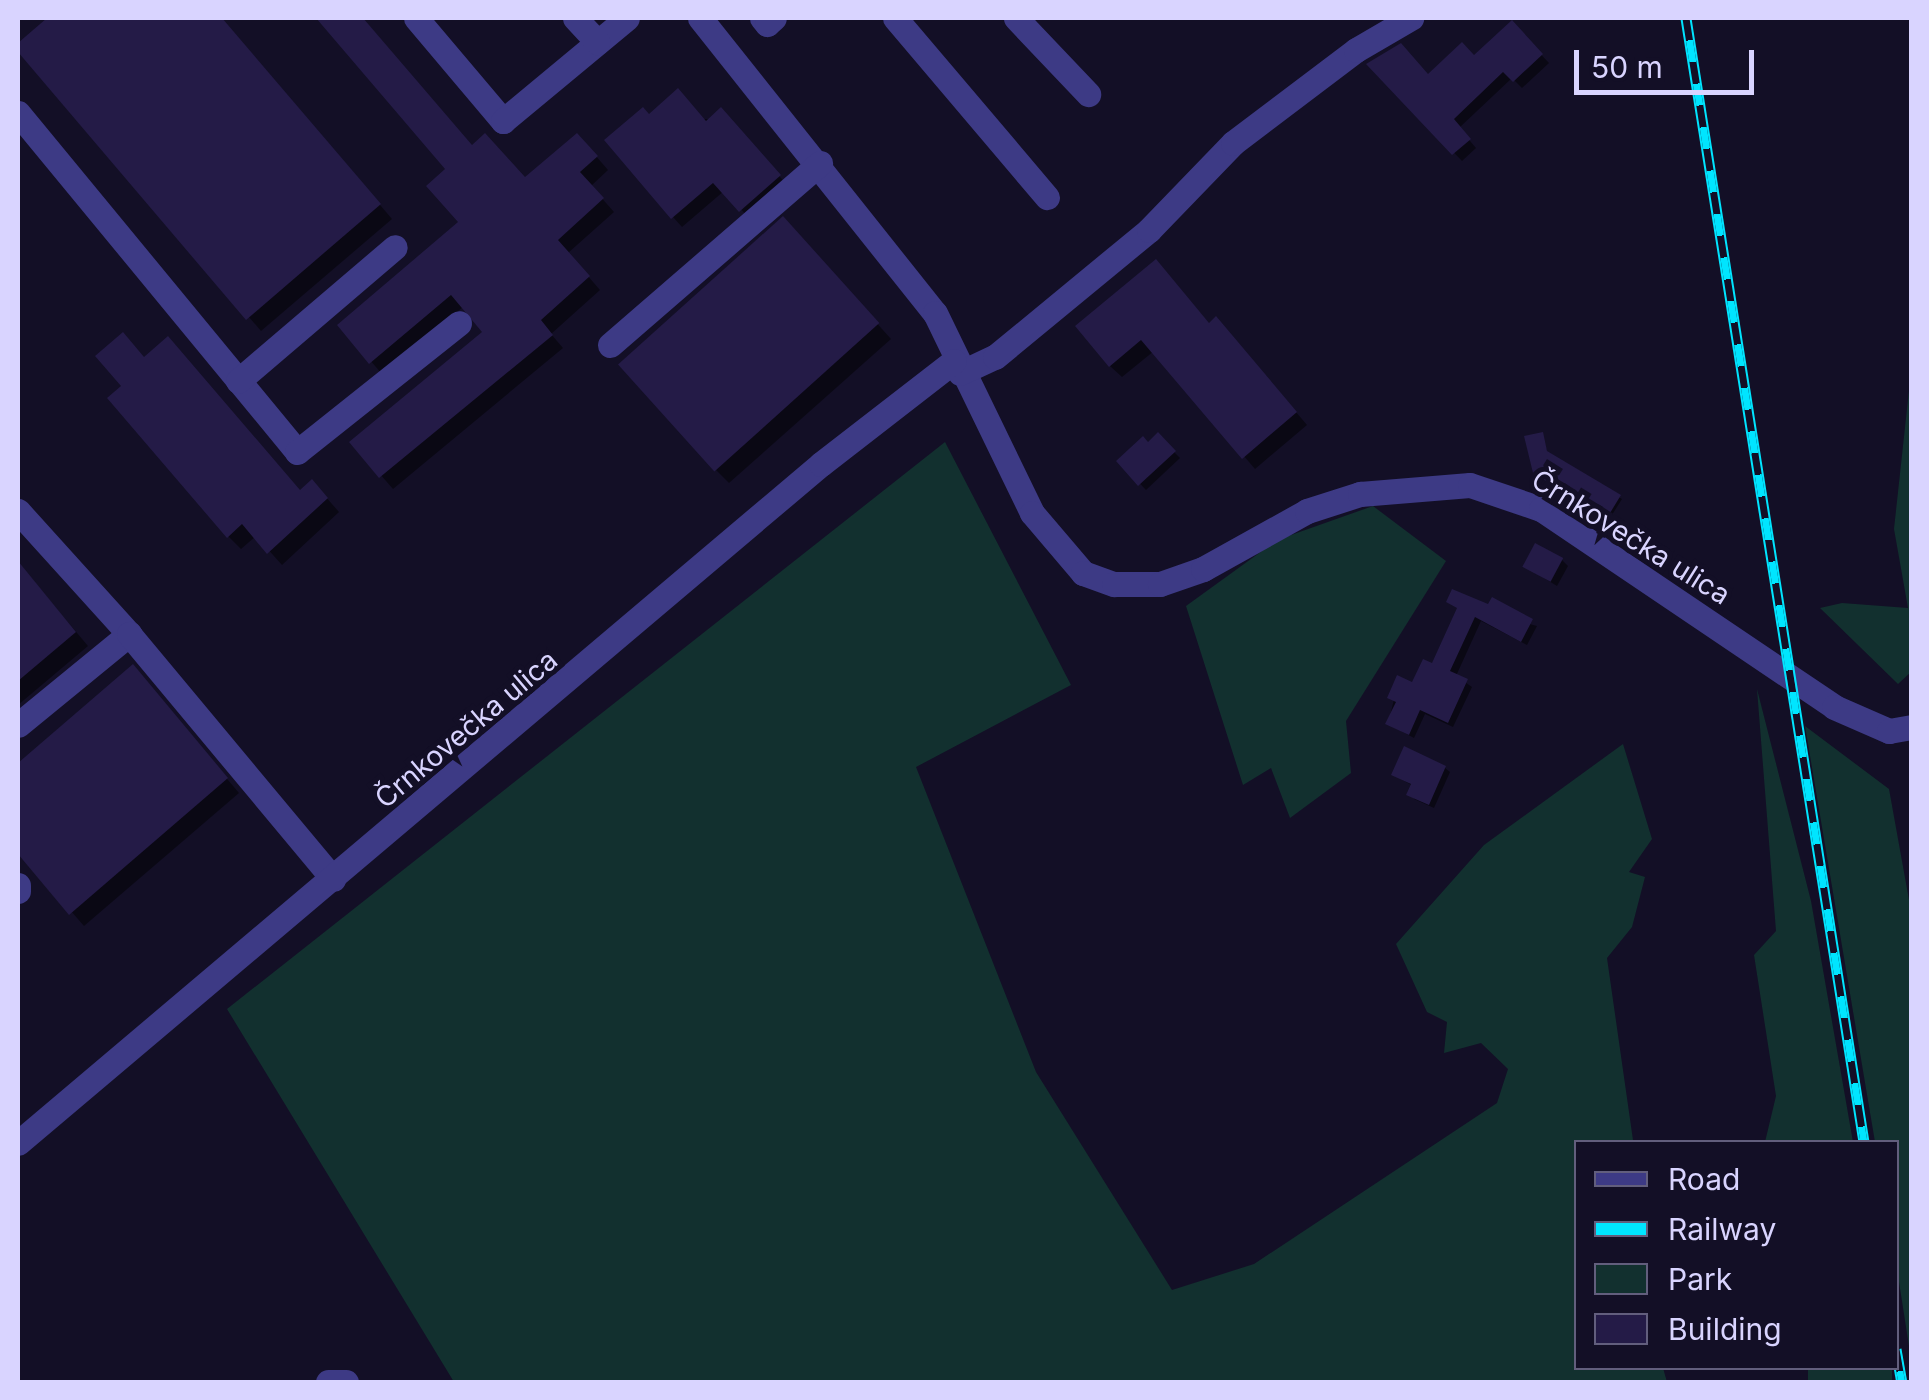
<!DOCTYPE html>
<meta charset="utf-8">
<style>
body{margin:0}
#map{position:relative;width:1929px;height:1400px;overflow:hidden;background:#130f26;font-family:Inter,sans-serif}
div>[style]{position:absolute}
.green>*{inset:0;background:#12302f;transform-origin:0 0}
.shadow>*{inset:0;background:#0007}
.building>*{inset:0;background:#241b47;transform-origin:0 0}
.minor>*{height:25px;margin:-12.5px;padding:0 12.5px;transform-origin:12.5px;border-radius:12.5px;background:#3d3a85}
.rail>*{height:11px;margin-top:-5.5px;transform-origin:0;background:repeating-linear-gradient(90deg,#130f26 0 22px,#00e5ff 0 44px);box-sizing:border-box;border-block:2px solid #00e5ff}
span{translate:-50% -50%;white-space:nowrap;text-align:center;line-height:1.15;-webkit-text-stroke:10px #130f26;paint-order:stroke}
.street-label{font-size:28px;color:#d9d4ff}
.frame{position:absolute;inset:0;border:20px solid #d9d4ff;pointer-events:none}
.legend{position:absolute;left:1574px;top:1140px;width:325px;height:230px;box-sizing:border-box;background:#130f26;border:2px solid #625e7d;margin:0;padding:12px 18px;list-style:none;font-size:30px;color:#d9d4ff}
.legend li{display:flex;align-items:center;gap:20px;height:50px}
.legend b{width:50px;border:2px solid #625e7d}
.scale{position:absolute;left:1574px;top:50px;width:180px;height:45px;box-sizing:border-box;border:5px solid #d9d4ff;border-top:0;padding-left:12px;font-size:30px;line-height:35px;white-space:nowrap;color:#d9d4ff;-webkit-text-stroke:8px #130f26;paint-order:stroke}
</style>
<div id="map">
<div class="green">
<i style="clip-path:polygon(1911px 372px,1912px 671px,1898px 684px,1820px 608px,1842px 603px,1908px 608px,1894px 529px)"></i>
<i style="clip-path:polygon(945px 442px,1071px 685px,916px 767px,1036px 1072px,1172px 1290px,1254px 1264px,1497px 1103px,1508px 1069px,1481px 1043px,1444px 1053px,1447px 1022px,1427px 1012px,1396px 944px,1484px 845px,1623px 744px,1652px 839px,1629px 872px,1645px 877px,1632px 927px,1607px 958px,1633px 1140px,1576px 1142px,1576px 1368px,1663px 1368px,1667px 1382px,454px 1382px,227px 1009px)"></i>
<i style="clip-path:polygon(1373px 506px,1446px 561px,1346px 721px,1351px 773px,1290px 818px,1271px 768px,1243px 785px,1186px 606px,1277px 540px)"></i>
<i style="clip-path:polygon(1757px 689px,1811px 901px,1853px 1142px,1765px 1142px,1776px 1096px,1754px 955px,1776px 931px)"></i>
<i style="clip-path:polygon(1805px 726px,1889px 789px,1911px 911px,1911px 1359px,1897px 1269px,1896px 1142px,1875px 1142px)"></i>
<i style="left:1808px;top:1368px;width:84px;height:14px"></i>
</div>
<div class="shadow">
<i style="clip-path:polygon(51px 18px,221px 18px,392px 219px,261px 331px,18px 48px)"></i>
<i style="clip-path:polygon(319px 18px,362px 18px,473px 147px,526px 180px,589px 148px,608px 170px,591px 186px,614px 212px,568px 253px,600px 290px,551px 334px,563px 348px,393px 489px,352px 442px,486px 332px,464px 306px,383px 375px,340px 326px,462px 222px,448px 169px)"></i>
<i style="clip-path:polygon(1512px 24px,1549px 63px,1522px 88px,1512px 78px,1459px 128px,1476px 148px,1462px 161px,1370px 65px,1429px 77px,1475px 58px)"></i>
<i style="clip-path:polygon(649px 117px,730px 120px,788px 186px,750px 219px,724px 191px,682px 227px,673px 217px)"></i>
<i style="clip-path:polygon(796px 233px,891px 339px,729px 483px,716px 470px)"></i>
<i style="clip-path:polygon(1156px 263px,1210px 325px,1228px 332px,1307px 425px,1255px 469px,1154px 351px,1122px 377px,1110px 366px)"></i>
<i style="clip-path:polygon(145px 359px,301px 493px,325px 496px,339px 512px,282px 565px,256px 536px,241px 549px,228px 536px)"></i>
<i style="clip-path:polygon(1542px 435px,1548px 455px,1622px 499px,1610px 518px,1539px 475px)"></i>
<i style="clip-path:polygon(1158px 436px,1180px 458px,1146px 490px,1119px 461px)"></i>
<i style="clip-path:polygon(1562px 560px,1568px 566px,1557px 586px,1526px 567px)"></i>
<i style="clip-path:polygon(18px 563px,88px 646px,18px 705px)"></i>
<i style="clip-path:polygon(1449px 602px,1537px 626px,1527px 645px,1481px 621px,1456px 676px,1472px 687px,1453px 727px,1425px 714px,1414px 738px,1388px 724px,1399px 679px,1414px 685px,1433px 666px,1459px 609px)"></i>
<i style="clip-path:polygon(133px 668px,239px 793px,84px 926px,18px 850px,18px 767px)"></i>
<i style="clip-path:polygon(1445px 768px,1450px 772px,1434px 808px,1414px 799px,1413px 786px,1394px 775px)"></i>
</div>
<div class="building">
<i style="clip-path:polygon(47px 18px,222px 18px,381px 204px,246px 320px,18px 52px,18px 43px)"></i>
<i style="clip-path:polygon(316px 18px,363px 18px,472px 145px,485px 133px,525px 177px,577px 133px,598px 156px,580px 172px,604px 198px,558px 240px,590px 276px,541px 320px,553px 335px,379px 478px,349px 442px,482px 332px,451px 295px,369px 364px,337px 325px,458px 222px,426px 186px,445px 169px)"></i>
<i style="clip-path:polygon(1512px 20px,1543px 54px,1513px 82px,1503px 72px,1454px 119px,1471px 139px,1452px 155px,1366px 64px,1401px 43px,1428px 74px,1462px 42px,1474px 55px)"></i>
<i style="clip-path:polygon(678px 88px,706px 121px,721px 107px,781px 175px,739px 212px,713px 183px,671px 219px,604px 140px,643px 107px,649px 114px)"></i>
<i style="left:783px;top:216px;width:144px;height:222px;rotate:48deg"></i>
<i style="clip-path:polygon(1156px 259px,1209px 323px,1216px 316px,1297px 412px,1242px 459px,1141px 340px,1109px 367px,1075px 326px)"></i>
<i style="clip-path:polygon(123px 332px,144px 357px,168px 336px,300px 490px,312px 479px,328px 498px,267px 554px,242px 524px,227px 538px,107px 398px,121px 386px,95px 356px)"></i>
<i style="clip-path:polygon(1158px 432px,1176px 451px,1138px 486px,1116px 461px,1143px 436px,1148px 442px)"></i>
<i style="clip-path:polygon(1543px 432px,1547px 451px,1621px 495px,1607px 518px,1533px 473px,1524px 436px)"></i>
<i style="left:1535px;top:543px;width:32px;height:27px;rotate:28deg"></i>
<i style="clip-path:polygon(18px 561px,76px 632px,18px 681px)"></i>
<i style="clip-path:polygon(1452px 589px,1488px 604px,1492px 597px,1533px 619px,1521px 642px,1475px 617px,1450px 671px,1468px 679px,1448px 723px,1420px 710px,1409px 735px,1385px 724px,1396px 702px,1387px 698px,1397px 675px,1412px 682px,1423px 659px,1432px 663px,1457px 608px,1446px 602px)"></i>
<i style="clip-path:polygon(133px 664px,228px 778px,69px 915px,18px 854px,18px 763px)"></i>
<i style="clip-path:polygon(1404px 746px,1446px 766px,1429px 805px,1406px 795px,1411px 784px,1391px 775px)"></i>
</div>
<div class="minor">
<i style="left:416px;top:18px;width:135px;rotate:49.8deg"></i>
<i style="left:503px;top:121px;width:161px;rotate:-39.7deg"></i>
<i style="left:575px;top:18px;width:33px;rotate:47deg"></i>
<i style="left:700px;top:18px;width:377px;rotate:51.5deg"></i>
<i style="left:935px;top:313px;width:222px;rotate:64.1deg"></i>
<i style="left:1032px;top:513px;width:79px;rotate:49.6deg"></i>
<i style="left:1083px;top:573px;width:33px;rotate:20deg"></i>
<i style="left:1114px;top:584px;width:46px"></i>
<i style="left:1160px;top:584px;width:46px;rotate:-19.2deg"></i>
<i style="left:1203px;top:569px;width:119px;rotate:-29.1deg"></i>
<i style="left:1307px;top:511px;width:56px;rotate:-17.8deg"></i>
<i style="left:1360px;top:494px;width:110px;rotate:-4.7deg"></i>
<i style="left:1470px;top:485px;width:75px;rotate:18.7deg"></i>
<i style="left:1541px;top:509px;width:354px;rotate:34deg"></i>
<i style="left:1834px;top:707px;width:60px;rotate:23.6deg"></i>
<i style="left:1889px;top:731px;width:23px;rotate:-10deg"></i>
<i style="left:762px;top:18px;width:8px;rotate:50deg"></i>
<i style="left:767px;top:24px;width:9px;rotate:-41deg"></i>
<i style="left:895px;top:18px;width:235px;rotate:49.7deg"></i>
<i style="left:1016px;top:18px;width:105px;rotate:46.5deg"></i>
<i style="left:18px;top:113px;width:439px;rotate:50.5deg"></i>
<i style="left:297px;top:452px;width:207px;rotate:-38.5deg"></i>
<i style="left:610px;top:345px;width:278px;rotate:-40.9deg"></i>
<i style="left:960px;top:373px;width:38px;rotate:-25deg"></i>
<i style="left:995px;top:357px;width:200px;rotate:-39.5deg"></i>
<i style="left:1149px;top:230px;width:121px;rotate:-46deg"></i>
<i style="left:1233px;top:143px;width:154px;rotate:-37.1deg"></i>
<i style="left:1356px;top:50px;width:64px;rotate:-30.2deg"></i>
<i style="left:238px;top:381px;width:206px;rotate:-40.5deg"></i>
<i style="left:18px;top:511px;width:166px;rotate:47.9deg"></i>
<i style="left:18px;top:725px;width:144px;rotate:-39.3deg"></i>
<i style="left:129px;top:634px;width:319px;rotate:50.2deg"></i>
<i style="left:18px;top:885px;width:6px;rotate:90deg"></i>
<i style="left:18px;top:1143px;width:1052px;rotate:-40.22deg"></i>
<i style="left:821px;top:464px;width:168px;rotate:-37.8deg"></i>
<i style="left:328px;top:1382px;width:18px"></i>
</div>
<div class="rail">
<i style="left:1686px;top:18px;width:1138px;rotate:81deg"></i>
<i style="left:1896px;top:1349px;width:34px;rotate:80deg"></i>
</div>
<div class="street-label">
<span style="left:1631px;top:537px;rotate:32deg">Črnkovečka ulica</span>
<span style="left:466px;top:729px;rotate:-40deg">Črnkovečka ulica</span>
</div>
<div class="frame"></div>
<ul class="legend">
<li><b style="height:12px;background:#3d3a85"></b>Road</li>
<li><b style="height:12px;background:#00e5ff"></b>Railway</li>
<li><b style="height:28px;background:#12302f"></b>Park</li>
<li><b style="height:28px;background:#241b47"></b>Building</li>
</ul>
<div class="scale">50 m</div>
</div>
